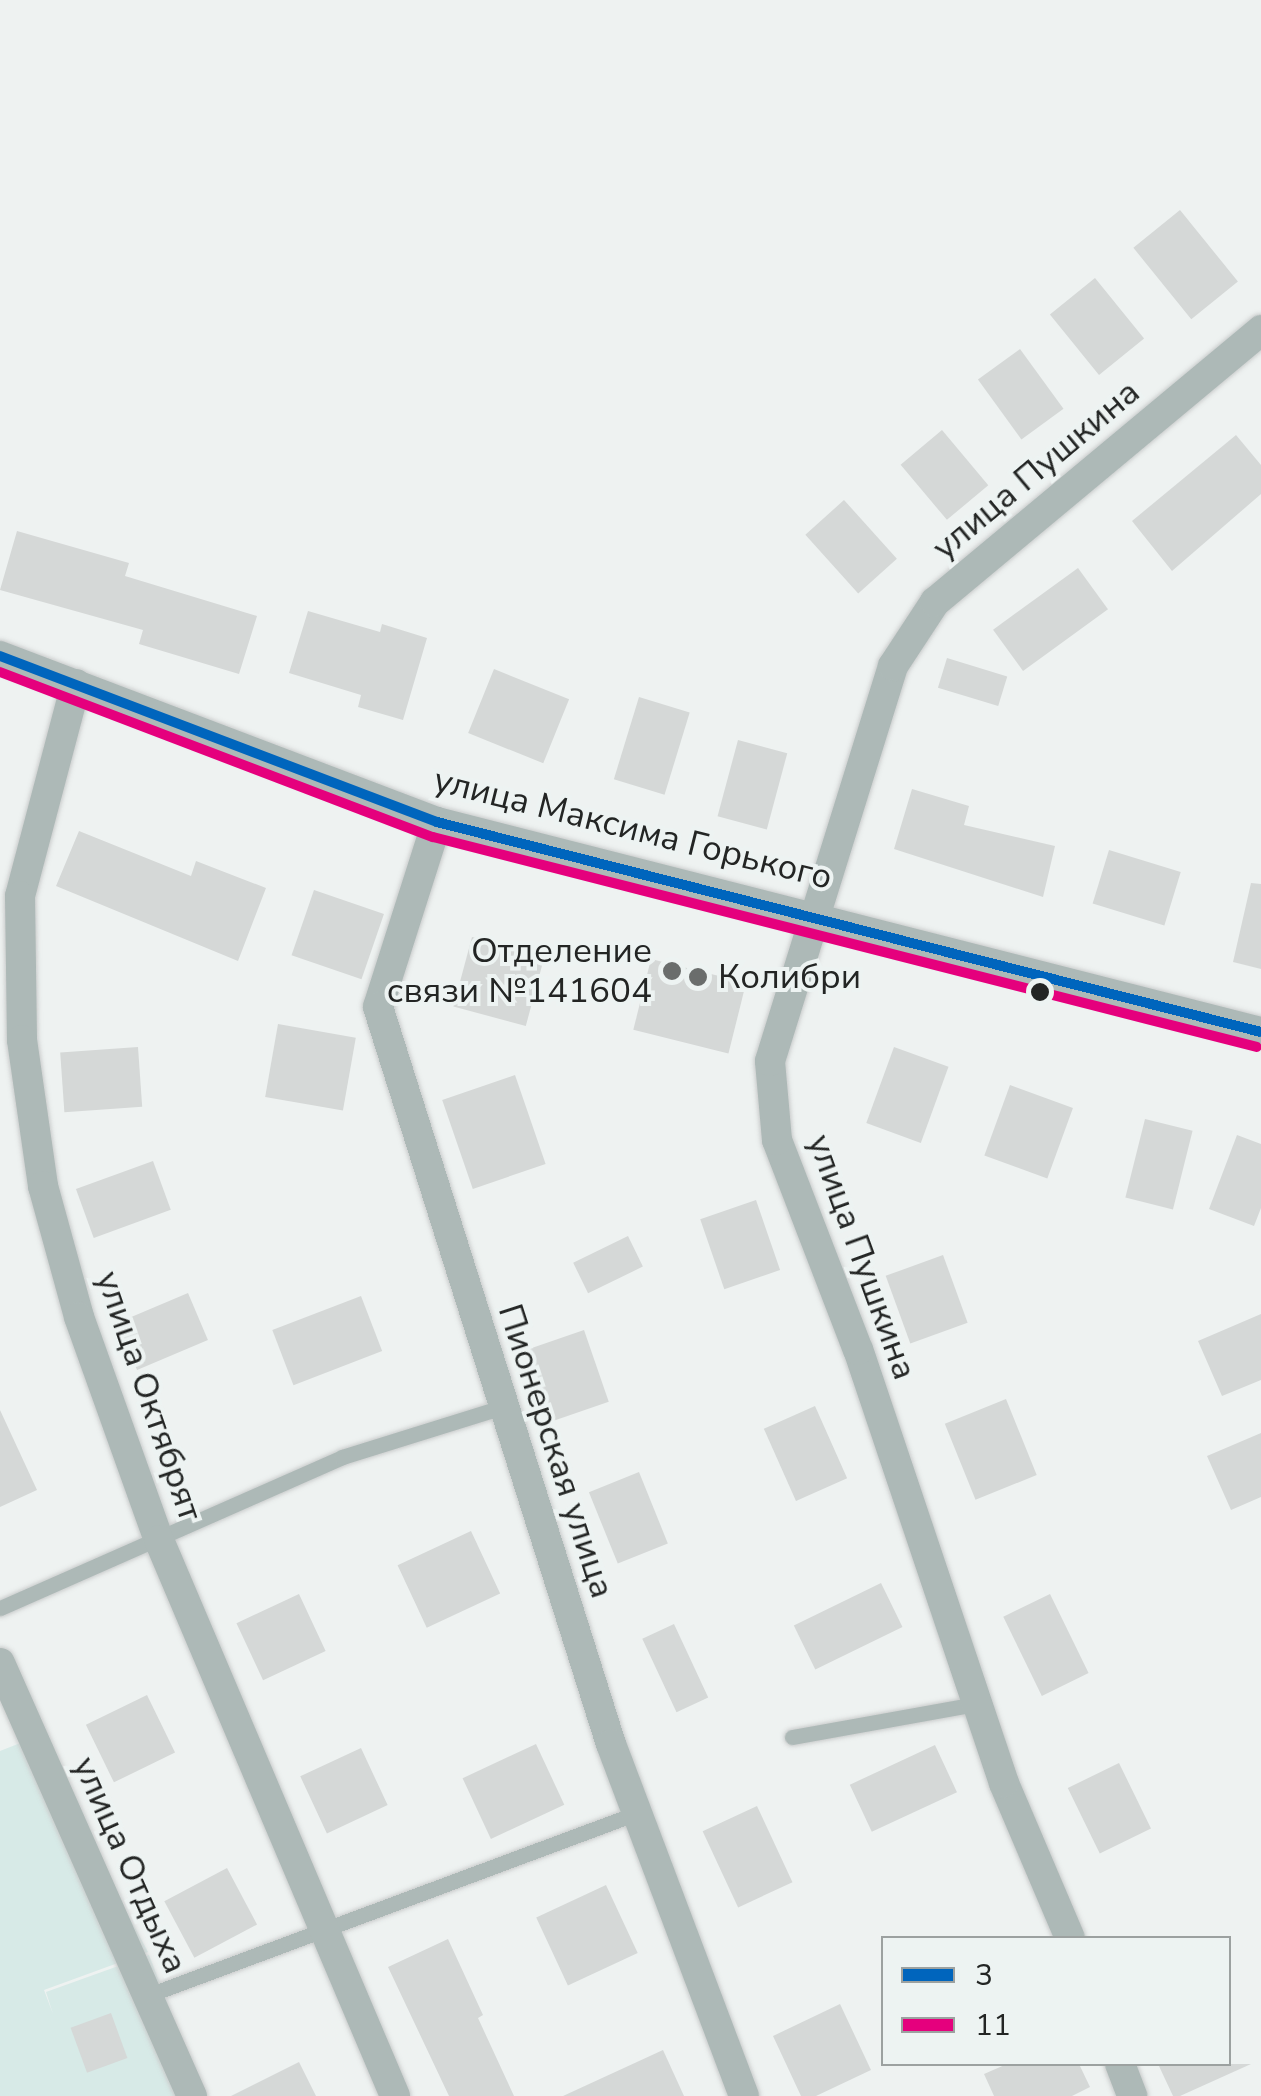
<!DOCTYPE html>
<meta charset="utf-8">
<style>
body{margin:0}
#map{position:relative;width:1261px;height:2096px;overflow:hidden;background:#eef2f1;font-family:"Nunito Sans",sans-serif}
div>[style]{position:absolute}
.green>*{inset:0;background:#d7eae7}
.building>*{inset:0;background:#d5d8d7;transform-origin:0 0}
.roads{filter:drop-shadow(0 0 2px #cacccc) drop-shadow(0 0 2px #cacccc)}
.service>*{height:15px;margin:-7.5px;padding:0 7.5px;transform-origin:7.5px;border-radius:7.5px;background:#adb9b7}
.minor>*{height:30px;margin:-15px;padding:0 15px;transform-origin:15px;border-radius:15px;background:#adb9b7}
.bus-1>*{height:10px;margin:-5px;padding:0 5px;transform-origin:5px;border-radius:5px;background:#0065bd}
.bus-2>*{height:10px;margin:-5px;padding:0 5px;transform-origin:5px;border-radius:5px;background:#e5007d}
.dots>*{width:28px;height:28px;translate:-50% -50%;box-sizing:border-box;border:5px solid #edf3f2;border-radius:50%}
span{translate:-50% -50%;white-space:nowrap;text-align:center;line-height:1.15;-webkit-text-stroke:8px #edf3f2;paint-order:stroke}
.street-label{font-size:35px;color:#232524}
.poi-label{font-size:35px;color:#232524}
.right{translate:-100% -50%;text-align:right}
.left{translate:0 -50%;text-align:left}
.legend{position:absolute;left:881px;top:1936px;width:350px;height:130px;box-sizing:border-box;background:#edf3f2;border:2px solid #9ca1a0;margin:0;padding:12px 18px;list-style:none;font-size:30px;color:#232524}
.legend li{display:flex;align-items:center;gap:20px;height:50px}
.legend b{width:50px;border:2px solid #9ca1a0}
</style>
<div id="map">
<div class="green">
<i style="clip-path:polygon(33px 1738px,148px 1952px,44px 1990px,53px 2014px,46px 1992px,149px 1955px,203px 2096px,0 2096px,0 1751px)"></i>
</div>
<div class="building">
<i style="left:1180px;top:210px;width:92px;height:60px;rotate:51deg"></i>
<i style="left:1095px;top:278px;width:78px;height:58px;rotate:51deg"></i>
<i style="left:1020px;top:349px;width:74px;height:52px;rotate:54deg"></i>
<i style="left:942px;top:430px;width:72px;height:54px;rotate:50deg"></i>
<i style="clip-path:polygon(1236px 435px,1261px 465px,1261px 494px,1172px 571px,1132px 521px)"></i>
<i style="left:844px;top:500px;width:79px;height:52px;rotate:48deg"></i>
<i style="clip-path:polygon(17px 531px,129px 563px,125px 576px,257px 616px,239px 674px,139px 644px,143px 630px,0 590px)"></i>
<i style="left:1078px;top:568px;width:51px;height:105px;rotate:54deg"></i>
<i style="clip-path:polygon(308px 611px,380px 632px,382px 624px,427px 638px,403px 720px,358px 707px,361px 695px,289px 673px)"></i>
<i style="left:947px;top:658px;width:63px;height:31px;rotate:17deg"></i>
<i style="left:494px;top:669px;width:81px;height:69px;rotate:22deg"></i>
<i style="left:639px;top:697px;width:53px;height:86px;rotate:17deg"></i>
<i style="left:738px;top:740px;width:51px;height:79px;rotate:15deg"></i>
<i style="clip-path:polygon(912px 789px,969px 806px,964px 825px,1055px 846px,1043px 897px,894px 849px)"></i>
<i style="clip-path:polygon(79px 831px,191px 876px,196px 861px,266px 888px,238px 961px,56px 886px)"></i>
<i style="left:1109px;top:850px;width:75px;height:56px;rotate:17deg"></i>
<i style="clip-path:polygon(1251px 883px,1261px 884px,1261px 969px,1233px 962px)"></i>
<i style="left:314px;top:890px;width:74px;height:69px;rotate:19deg"></i>
<i style="left:472px;top:937px;width:75px;height:72px;rotate:15deg"></i>
<i style="left:651px;top:959px;width:98px;height:73px;rotate:14deg"></i>
<i style="left:278px;top:1024px;width:79px;height:74px;rotate:10deg"></i>
<i style="left:138px;top:1047px;width:60px;height:78px;rotate:86deg"></i>
<i style="left:894px;top:1047px;width:58px;height:81px;rotate:20deg"></i>
<i style="left:515px;top:1075px;width:94px;height:77px;rotate:71deg"></i>
<i style="left:1010px;top:1085px;width:67px;height:75px;rotate:20deg"></i>
<i style="left:1145px;top:1119px;width:49px;height:81px;rotate:14deg"></i>
<i style="clip-path:polygon(1237px 1135px,1261px 1144px,1261px 1208px,1254px 1226px,1209px 1209px)"></i>
<i style="left:153px;top:1161px;width:52px;height:82px;rotate:70deg"></i>
<i style="left:756px;top:1200px;width:74px;height:59px;rotate:71deg"></i>
<i style="left:628px;top:1236px;width:34px;height:61px;rotate:64deg"></i>
<i style="left:943px;top:1255px;width:72px;height:61px;rotate:70deg"></i>
<i style="left:188px;top:1293px;width:51px;height:77px;rotate:67deg"></i>
<i style="left:361px;top:1296px;width:59px;height:95px;rotate:69deg"></i>
<i style="clip-path:polygon(1261px 1314px,1261px 1380px,1222px 1396px,1198px 1341px)"></i>
<i style="left:584px;top:1330px;width:76px;height:59px;rotate:71deg"></i>
<i style="left:1006px;top:1399px;width:82px;height:66px;rotate:68deg"></i>
<i style="left:815px;top:1406px;width:79px;height:56px;rotate:66deg"></i>
<i style="clip-path:polygon(0 1410px,37px 1490px,0 1507px)"></i>
<i style="clip-path:polygon(1261px 1433px,1261px 1497px,1231px 1510px,1207px 1456px)"></i>
<i style="left:639px;top:1472px;width:77px;height:54px;rotate:68deg"></i>
<i style="left:471px;top:1531px;width:69px;height:81px;rotate:65deg"></i>
<i style="left:881px;top:1583px;width:49px;height:97px;rotate:64deg"></i>
<i style="left:299px;top:1594px;width:63px;height:69px;rotate:65deg"></i>
<i style="left:1050px;top:1594px;width:88px;height:52px;rotate:64deg"></i>
<i style="left:674px;top:1624px;width:81px;height:35px;rotate:65deg"></i>
<i style="left:147px;top:1695px;width:64px;height:68px;rotate:64deg"></i>
<i style="left:536px;top:1744px;width:67px;height:81px;rotate:65deg"></i>
<i style="left:935px;top:1745px;width:52px;height:94px;rotate:65deg"></i>
<i style="left:361px;top:1748px;width:63px;height:67px;rotate:65deg"></i>
<i style="left:1119px;top:1763px;width:73px;height:57px;rotate:64deg"></i>
<i style="left:757px;top:1806px;width:84px;height:60px;rotate:65deg"></i>
<i style="left:227px;top:1868px;width:64px;height:71px;rotate:62deg"></i>
<i style="left:606px;top:1885px;width:75px;height:77px;rotate:65deg"></i>
<i style="clip-path:polygon(448px 1939px,483px 2015px,478px 2018px,514px 2096px,449px 2096px,388px 1967px)"></i>
<i style="clip-path:polygon(840px 2004px,871px 2070px,816px 2096px,801px 2096px,773px 2036px)"></i>
<i style="left:111px;top:2013px;width:48px;height:43px;rotate:70deg"></i>
<i style="clip-path:polygon(663px 2050px,684px 2096px,563px 2096px)"></i>
<i style="clip-path:polygon(299px 2062px,316px 2096px,231px 2096px)"></i>
<i style="clip-path:polygon(1007px 2064px,1079px 2064px,1090px 2087px,1072px 2096px,994px 2096px,984px 2074px)"></i>
<i style="clip-path:polygon(1158px 2064px,1251px 2064px,1180px 2096px,1173px 2096px)"></i>
</div>
<div class="roads">
<div class="service">
<i style="left:0;top:1608px;width:374px;rotate:-23.8deg"></i>
<i style="left:342px;top:1457px;width:169px;rotate:-17.3deg"></i>
<i style="left:792px;top:1737px;width:187px;rotate:-10.2deg"></i>
<i style="left:146px;top:1996px;width:524px;rotate:-20.44deg"></i>
</div>
<div class="minor">
<i style="left:0;top:656px;width:467px;rotate:20.8deg"></i>
<i style="left:437px;top:822px;width:850px;rotate:14.3deg"></i>
<i style="left:76px;top:684px;width:219px;rotate:104.8deg"></i>
<i style="left:20px;top:896px;width:144px;rotate:89.2deg"></i>
<i style="left:22px;top:1040px;width:148px;rotate:81.8deg"></i>
<i style="left:43px;top:1186px;width:136px;rotate:74.6deg"></i>
<i style="left:79px;top:1317px;width:237px;rotate:70.3deg"></i>
<i style="left:159px;top:1540px;width:604px;rotate:67deg"></i>
<i style="left:437px;top:822px;width:194px;rotate:107.7deg"></i>
<i style="left:378px;top:1007px;width:773px;rotate:72.46deg"></i>
<i style="left:611px;top:1744px;width:376px;rotate:69.3deg"></i>
<i style="left:0;top:1663px;width:474px;rotate:66.1deg"></i>
<i style="left:1070px;top:1938px;width:168px;rotate:-113.1deg"></i>
<i style="left:1004px;top:1783px;width:457px;rotate:-108.6deg"></i>
<i style="left:858px;top:1350px;width:225px;rotate:-111.1deg"></i>
<i style="left:777px;top:1140px;width:79px;rotate:-95.1deg"></i>
<i style="left:770px;top:1061px;width:414px;rotate:-72.7deg"></i>
<i style="left:893px;top:666px;width:77px;rotate:-56.7deg"></i>
<i style="left:935px;top:602px;width:425px;rotate:-39.8deg"></i>
<i style="left:1120px;top:2064px;width:34px;rotate:69deg"></i>
</div>
</div>
<div class="bus-1">
<i style="left:0;top:656px;width:467px;rotate:20.8deg"></i>
<i style="left:437px;top:822px;width:850px;rotate:14.3deg"></i>
</div>
<div class="bus-2">
<i style="left:0;top:672px;width:463px;rotate:20.9deg"></i>
<i style="left:433px;top:837px;width:850px;rotate:14.3deg"></i>
</div>
<div class="dots">
<i style="left:672px;top:971px;background:#6a6d6c"></i>
<i style="left:698px;top:977px;background:#6a6d6c"></i>
<i style="left:1040px;top:992px;background:#232524"></i>
</div>
<div class="street-label">
<span style="left:1036px;top:470px;rotate:-40deg">улица Пушкина</span>
<span style="left:633px;top:829px;rotate:14deg">улица Максима Горького</span>
<span style="left:862px;top:1257px;rotate:70deg">улица Пушкина</span>
<span style="left:149px;top:1396px;rotate:71deg">улица Октябрят</span>
<span style="left:556px;top:1451px;rotate:72deg">Пионерская улица</span>
<span style="left:130px;top:1865px;rotate:66deg">улица Отдыха</span>
</div>
<div class="poi-label">
<span class="right" style="left:652px;top:971px">Отделение<br>связи №141604</span>
<span class="left" style="left:718px;top:977px">Колибри</span>
</div>
<ul class="legend">
<li><b style="height:12px;background:#0065bd"></b>3</li>
<li><b style="height:12px;background:#e5007d"></b>11</li>
</ul>
</div>
